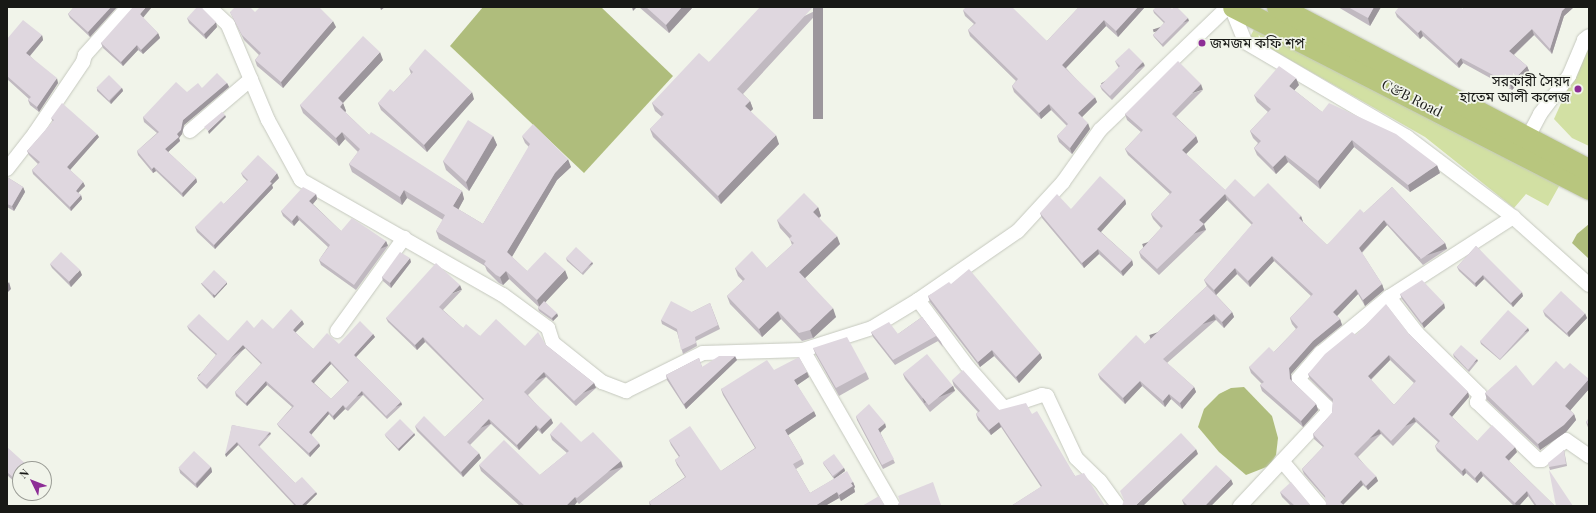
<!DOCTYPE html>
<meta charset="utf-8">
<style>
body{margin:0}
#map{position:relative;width:1596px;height:513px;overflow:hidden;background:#f1f4ea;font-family:"Playfair Display","Noto Sans Bengali",serif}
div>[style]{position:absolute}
.green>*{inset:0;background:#d2e0a3}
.water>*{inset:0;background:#afbd7c}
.roads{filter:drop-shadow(0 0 1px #c5c8be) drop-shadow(0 0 1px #c5c8be)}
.minor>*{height:14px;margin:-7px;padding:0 7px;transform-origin:7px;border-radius:7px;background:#fff}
.trunk>*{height:22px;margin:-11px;padding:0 11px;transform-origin:11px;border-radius:11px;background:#b8c67e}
.wall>*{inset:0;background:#c0b9c0}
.shaded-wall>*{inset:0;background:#9c969c;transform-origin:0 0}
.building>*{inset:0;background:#dfd7df;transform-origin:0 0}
.dots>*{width:11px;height:11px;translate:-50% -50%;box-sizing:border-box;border:2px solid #f1f4ea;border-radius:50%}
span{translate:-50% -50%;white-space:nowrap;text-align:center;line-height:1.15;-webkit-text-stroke:3.5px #f1f4ea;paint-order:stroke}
.poi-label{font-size:14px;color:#181916}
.left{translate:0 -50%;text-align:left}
.right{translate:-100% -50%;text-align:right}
.street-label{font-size:14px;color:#181916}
.frame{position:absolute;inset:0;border:8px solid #181916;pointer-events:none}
.north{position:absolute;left:12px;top:461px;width:40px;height:40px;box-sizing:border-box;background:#f1f4ea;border:1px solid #9a9c95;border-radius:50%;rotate:313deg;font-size:11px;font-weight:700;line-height:16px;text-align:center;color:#181916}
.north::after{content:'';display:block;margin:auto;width:14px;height:18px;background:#8d2d96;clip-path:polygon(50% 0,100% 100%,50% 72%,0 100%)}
</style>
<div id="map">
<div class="green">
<i style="clip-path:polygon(1260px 18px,1563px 179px,1548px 206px,1526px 194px,1514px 208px,1425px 137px,1250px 37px)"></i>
<i style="clip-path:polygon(1589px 49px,1589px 146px,1572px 138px,1554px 119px,1581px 59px)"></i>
</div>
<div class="water">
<i style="clip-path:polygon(483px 7px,601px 7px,673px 76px,584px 173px,450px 46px)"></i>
<i style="clip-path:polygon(1589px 224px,1589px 259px,1572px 243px,1577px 234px)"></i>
<i style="clip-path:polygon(1244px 387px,1272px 416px,1278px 438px,1276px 455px,1269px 466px,1246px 475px,1219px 452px,1198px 427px,1204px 409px,1219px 394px,1231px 388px)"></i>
</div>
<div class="roads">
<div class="minor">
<i style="left:209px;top:7px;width:26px;rotate:43deg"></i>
<i style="left:228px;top:25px;width:103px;rotate:67.2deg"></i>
<i style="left:268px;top:120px;width:68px;rotate:61.2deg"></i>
<i style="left:301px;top:180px;width:232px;rotate:29.7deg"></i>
<i style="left:503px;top:295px;width:56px;rotate:36.3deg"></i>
<i style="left:548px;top:328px;width:16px;rotate:72deg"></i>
<i style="left:553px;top:343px;width:63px;rotate:38.5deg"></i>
<i style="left:602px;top:382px;width:26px;rotate:21deg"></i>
<i style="left:626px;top:391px;width:86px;rotate:-26.3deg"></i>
<i style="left:703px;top:353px;width:100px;rotate:-1.7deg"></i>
<i style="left:803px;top:350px;width:72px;rotate:-17.7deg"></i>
<i style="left:872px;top:328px;width:54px;rotate:-31.3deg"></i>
<i style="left:918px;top:300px;width:121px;rotate:-34.6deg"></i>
<i style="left:1018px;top:231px;width:67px;rotate:-47.4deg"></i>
<i style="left:1063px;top:182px;width:64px;rotate:-54.6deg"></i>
<i style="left:1100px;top:130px;width:178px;rotate:-43.9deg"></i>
<i style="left:1231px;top:7px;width:38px;rotate:68deg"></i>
<i style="left:1245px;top:42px;width:188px;rotate:30.4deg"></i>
<i style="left:1407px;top:137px;width:133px;rotate:37deg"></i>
<i style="left:1513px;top:217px;width:102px;rotate:41.8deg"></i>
<i style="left:190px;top:131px;width:80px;rotate:-40.4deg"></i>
<i style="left:1528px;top:137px;width:26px;rotate:-62deg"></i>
<i style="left:1540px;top:114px;width:48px;rotate:-52.7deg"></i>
<i style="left:1569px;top:76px;width:39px;rotate:-67deg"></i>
<i style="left:1584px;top:40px;width:6px;rotate:-39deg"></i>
<i style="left:7px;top:169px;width:46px;rotate:-52.1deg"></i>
<i style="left:35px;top:133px;width:86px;rotate:-55.9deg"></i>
<i style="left:83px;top:62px;width:7px;rotate:-74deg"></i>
<i style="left:85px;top:55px;width:64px;rotate:-48.1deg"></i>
<i style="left:1389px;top:297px;width:46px;rotate:52.1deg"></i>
<i style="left:1417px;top:333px;width:88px;rotate:44.5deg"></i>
<i style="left:1480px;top:395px;width:8px;rotate:113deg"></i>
<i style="left:1477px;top:402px;width:84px;rotate:43.6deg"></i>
<i style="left:1538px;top:460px;width:4px"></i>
<i style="left:1542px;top:460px;width:31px;rotate:-40deg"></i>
<i style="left:1566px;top:440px;width:28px;rotate:35deg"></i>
<i style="left:918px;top:300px;width:84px;rotate:53.3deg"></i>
<i style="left:968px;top:367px;width:55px;rotate:48.7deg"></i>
<i style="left:1004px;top:408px;width:40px;rotate:-18.9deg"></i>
<i style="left:1042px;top:395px;width:5px;rotate:11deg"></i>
<i style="left:1047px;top:396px;width:68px;rotate:64.9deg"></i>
<i style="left:1076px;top:458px;width:33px;rotate:44deg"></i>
<i style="left:1100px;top:481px;width:31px;rotate:54deg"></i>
<i style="left:337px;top:331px;width:115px;rotate:-54.2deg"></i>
<i style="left:803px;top:350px;width:180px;rotate:60deg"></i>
<i style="left:1282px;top:461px;width:59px;rotate:49.8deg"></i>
<i style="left:1240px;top:506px;width:127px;rotate:-46.9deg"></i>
<i style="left:1327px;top:413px;width:6px;rotate:-90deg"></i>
<i style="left:1327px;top:407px;width:40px;rotate:-136deg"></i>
<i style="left:1298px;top:379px;width:35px;rotate:-49deg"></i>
<i style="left:1321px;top:353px;width:88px;rotate:-39.5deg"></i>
<i style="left:1389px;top:297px;width:148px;rotate:-32.8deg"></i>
</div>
<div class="trunk">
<i style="left:1234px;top:7px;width:399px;rotate:27.1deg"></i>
<i style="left:1278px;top:7px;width:351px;rotate:27.7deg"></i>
</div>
</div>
<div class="wall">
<i style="clip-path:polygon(74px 7px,117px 7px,90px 37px,70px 18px,68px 14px)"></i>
<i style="clip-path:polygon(639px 7px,693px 7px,669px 33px)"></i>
<i style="clip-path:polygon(823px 7px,743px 94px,750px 101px,753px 109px,750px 111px,779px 144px,721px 204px,653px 137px,650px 129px,662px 117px,655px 111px,652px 103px,709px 62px)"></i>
<i style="clip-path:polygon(1079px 7px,1145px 7px,1118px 37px,1106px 26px,1066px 68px,1097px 102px,1082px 117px,1090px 129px,1072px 154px,1059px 142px,1057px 136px,1067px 126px,1051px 110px,1041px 119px,1014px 92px,1012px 86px,1016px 81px,970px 36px,968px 30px,974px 24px,965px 16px,963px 10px,1047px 41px)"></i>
<i style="clip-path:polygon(1338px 7px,1381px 7px,1370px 26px)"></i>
<i style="clip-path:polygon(1465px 7px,1574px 7px,1564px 16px,1552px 54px,1534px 35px,1514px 55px,1527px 66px,1529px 71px,1512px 90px,1463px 63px,1459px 68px,1423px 36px,1420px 39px,1397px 17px,1395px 12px,1463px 9px)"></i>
<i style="clip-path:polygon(1172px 9px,1189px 21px,1163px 47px,1154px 37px,1153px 35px,1164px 23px,1154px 13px,1153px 10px)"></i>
<i style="clip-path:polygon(230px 12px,255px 12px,336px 27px,283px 88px,257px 66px,255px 60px,259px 55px,244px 40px)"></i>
<i style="clip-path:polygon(143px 18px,158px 33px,160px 38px,143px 54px,138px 50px,123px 66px,103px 48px,101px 43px)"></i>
<i style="clip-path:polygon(187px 18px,217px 27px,206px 39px,189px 23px)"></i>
<i style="clip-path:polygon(42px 35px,43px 40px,30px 56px,58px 83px,39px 112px,30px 105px,28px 100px,29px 99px,7px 79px,7px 39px)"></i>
<i style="clip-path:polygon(383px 60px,343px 103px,346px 111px,345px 112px,369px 135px,462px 191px,464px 199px,458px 209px,483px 224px,529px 147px,525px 143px,522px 136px,571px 167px,557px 180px,512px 257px,527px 271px,568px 278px,545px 302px,558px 316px,553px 321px,539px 311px,538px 308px,539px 307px,509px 279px,503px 285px,499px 283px,487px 271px,485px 266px,439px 239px,436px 231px,443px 220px,407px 198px,402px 205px,352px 172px,349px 164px,358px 152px,345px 139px,339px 146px,303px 113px,300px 105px)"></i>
<i style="clip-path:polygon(1115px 61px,1145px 66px,1112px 100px,1102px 90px,1100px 86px,1119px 68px,1117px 65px)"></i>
<i style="clip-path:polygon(409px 68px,474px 99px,427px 152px,381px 110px,378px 103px,394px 92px,411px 74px)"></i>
<i style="clip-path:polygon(227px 83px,229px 87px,184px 125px,182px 134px,179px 138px,180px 141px,168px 152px,196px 178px,197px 182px,183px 197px,156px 171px,153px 173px,138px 155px,137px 151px,157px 133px,144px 122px,143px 117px,202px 88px)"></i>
<i style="clip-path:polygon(1299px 85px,1294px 90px,1322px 112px,1440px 173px,1410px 192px,1354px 147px,1320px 189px,1288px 162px,1276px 174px,1257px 155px,1254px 148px,1258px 143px,1253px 138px,1250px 131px,1268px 112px,1257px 102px,1254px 95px)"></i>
<i style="clip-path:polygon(97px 88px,122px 88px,123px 91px,111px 104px,97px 91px)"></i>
<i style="clip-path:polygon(1203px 90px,1176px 117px,1196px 136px,1198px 142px,1186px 154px,1225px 190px,1254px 197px,1301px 216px,1303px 222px,1327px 245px,1364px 213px,1392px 187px,1445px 243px,1447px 249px,1423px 265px,1387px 225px,1362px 253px,1382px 284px,1384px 290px,1365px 306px,1358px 294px,1337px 316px,1340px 319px,1342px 325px,1315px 347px,1291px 374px,1292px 381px,1316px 404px,1318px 410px,1303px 427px,1262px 391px,1260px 385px,1262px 384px,1251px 373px,1249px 367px,1274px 352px,1296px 329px,1292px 324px,1290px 318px,1311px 296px,1274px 261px,1250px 287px,1237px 274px,1216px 295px,1232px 312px,1234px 317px,1224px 328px,1216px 320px,1167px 363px,1194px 387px,1196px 392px,1182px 409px,1171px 399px,1165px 407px,1142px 386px,1125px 404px,1100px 379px,1098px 374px,1145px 344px,1207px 286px,1204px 280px,1252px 225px,1227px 200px,1203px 224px,1206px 230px,1159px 275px,1141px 258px,1139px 252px,1161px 228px,1153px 219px,1151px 214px,1170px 194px,1128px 155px,1125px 149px,1141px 132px,1127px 120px,1125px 114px)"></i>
<i style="clip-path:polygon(51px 118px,99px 137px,70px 170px,83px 182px,85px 186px,78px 193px,81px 195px,82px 199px,71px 211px,33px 174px,32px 170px,38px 164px,29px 155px,27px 151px,53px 122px)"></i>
<i style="clip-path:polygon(493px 136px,497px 145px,469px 191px,446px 170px,443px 161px)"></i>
<i style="clip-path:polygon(241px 173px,279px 178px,272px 185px,273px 188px,215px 249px,197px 232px,195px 227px,224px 204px,247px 181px,243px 177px)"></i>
<i style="clip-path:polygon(7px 177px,23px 187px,25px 192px,14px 211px,7px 207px)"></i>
<i style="clip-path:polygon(316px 194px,317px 199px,313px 204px,341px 231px,386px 241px,388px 246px,356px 290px,321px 265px,319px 260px,328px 247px,299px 220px,294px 226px,283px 216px,281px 211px)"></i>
<i style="clip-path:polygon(1125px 199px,1126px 204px,1101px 232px,1132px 260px,1133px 265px,1123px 276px,1099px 254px,1084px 268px,1042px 218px,1040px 213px,1071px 209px)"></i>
<i style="clip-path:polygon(818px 207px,821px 216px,819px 218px,840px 244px,805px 278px,836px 317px,813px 338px,802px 341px,781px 319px,762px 337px,730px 304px,727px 296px,743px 281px,738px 276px,735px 268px,767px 268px,792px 245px,790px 239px,780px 228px,777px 220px)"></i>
<i style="clip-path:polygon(1476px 246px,1523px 296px,1513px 307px,1484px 279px,1476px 287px,1459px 271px,1457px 267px)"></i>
<i style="clip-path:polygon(566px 258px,592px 262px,593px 264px,583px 275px,567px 261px)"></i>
<i style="clip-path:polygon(411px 262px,391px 288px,383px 281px,382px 277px)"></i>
<i style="clip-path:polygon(50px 264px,82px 275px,71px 287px,52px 268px)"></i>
<i style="clip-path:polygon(201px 283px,227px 284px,214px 298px,202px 285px)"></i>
<i style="clip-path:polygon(951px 284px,1040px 353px,1042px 358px,1019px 383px,994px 356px,980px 367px,930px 302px,928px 296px)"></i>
<i style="clip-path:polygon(462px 290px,443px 310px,463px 328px,480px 336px,525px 346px,546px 345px,594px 383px,596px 388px,576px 406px,546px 377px,528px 395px,553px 423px,542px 434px,538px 430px,519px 450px,491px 424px,470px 445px,481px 458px,463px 477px,417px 431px,415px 426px,445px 437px,483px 400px,425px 342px,417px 350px,388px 322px,386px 318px)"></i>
<i style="clip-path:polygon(1400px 294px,1445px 308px,1424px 328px,1402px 299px)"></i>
<i style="clip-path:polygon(710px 303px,720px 329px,696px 341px,697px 346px,683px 354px,677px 332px,662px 324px,661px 320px,692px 312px)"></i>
<i style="clip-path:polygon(1543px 311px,1587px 318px,1569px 337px,1545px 316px)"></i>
<i style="clip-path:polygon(922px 317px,941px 342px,943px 347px,938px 341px,895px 365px,873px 337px,871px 332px,898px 334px)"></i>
<i style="clip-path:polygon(evenodd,304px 324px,295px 332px,313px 349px,339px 344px,373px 334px,375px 337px,356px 357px,401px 402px,402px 405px,387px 419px,363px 395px,348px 411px,345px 409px,334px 420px,329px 414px,311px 435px,320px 446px,310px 457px,279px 427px,277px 424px,292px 407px,267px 385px,247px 406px,236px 396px,235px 392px,261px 364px,245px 348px,207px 389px,199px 381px,197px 378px,216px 355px,189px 330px,187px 326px,228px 341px,254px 328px,273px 329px,304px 324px,331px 364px,348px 382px,331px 399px,314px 383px,331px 364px)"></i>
<i style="clip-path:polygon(1528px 328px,1529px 331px,1500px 360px,1481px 344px,1480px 341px)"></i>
<i style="clip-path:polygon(evenodd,1409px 334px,1468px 392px,1469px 397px,1452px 417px,1477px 441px,1517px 452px,1509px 461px,1555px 506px,1535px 506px,1528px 496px,1519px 506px,1514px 506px,1483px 476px,1477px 483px,1466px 473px,1463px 476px,1437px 451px,1435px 446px,1438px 442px,1416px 422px,1393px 446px,1381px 434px,1358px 457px,1378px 481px,1368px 490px,1363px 485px,1326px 504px,1326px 499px,1304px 474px,1302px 469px,1323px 447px,1314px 439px,1313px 434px,1332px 413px,1333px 402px,1310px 379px,1308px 374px,1356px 335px,1409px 334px,1390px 360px,1414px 383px,1394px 405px,1371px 380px,1390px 360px)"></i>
<i style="clip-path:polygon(813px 348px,866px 372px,869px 379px,839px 396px,816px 355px)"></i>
<i style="clip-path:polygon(1453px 354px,1478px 361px,1469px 372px,1454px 357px)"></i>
<i style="clip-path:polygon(699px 358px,702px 367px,737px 360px,686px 409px,667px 380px,666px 375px)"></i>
<i style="clip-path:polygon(1564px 369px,1589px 379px,1589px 389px,1570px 410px,1574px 414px,1576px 420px,1566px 432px,1540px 450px,1487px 400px,1485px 393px,1533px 386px)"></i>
<i style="clip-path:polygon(774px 370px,807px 372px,809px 377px,797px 385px,816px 416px,788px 435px,802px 459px,804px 464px,796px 469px,810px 493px,834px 479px,824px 465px,823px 463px,844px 468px,845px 471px,836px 478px,853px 482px,855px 487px,854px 488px,855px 492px,841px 501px,839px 498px,825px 506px,650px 506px,649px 502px,685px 477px,677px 465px,675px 460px,679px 457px,671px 445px,669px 440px,721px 471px,755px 448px,723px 395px,721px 389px)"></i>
<i style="clip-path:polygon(903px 374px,953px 386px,955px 391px,930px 412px,905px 379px)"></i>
<i style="clip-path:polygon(952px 380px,999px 410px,1032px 414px,1075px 476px,1105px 506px,1110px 506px,1011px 506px,1041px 487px,1001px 427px,991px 435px,978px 420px,976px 414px,978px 412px,954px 386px)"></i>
<i style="clip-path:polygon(856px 416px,886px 427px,880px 432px,895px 463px,883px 469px,857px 420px)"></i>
<i style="clip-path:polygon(1589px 418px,1589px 430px,1586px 422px)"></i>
<i style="clip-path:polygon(232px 425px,271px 434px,259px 447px,295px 483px,317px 494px,305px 506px,295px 506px,238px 445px,226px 457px)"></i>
<i style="clip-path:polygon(414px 433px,415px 435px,399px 451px,386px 437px,385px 435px)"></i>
<i style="clip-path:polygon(550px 434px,581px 442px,623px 467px,579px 504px,577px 502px,574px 506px,520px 506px,481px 471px,479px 465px,540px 475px,567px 453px,552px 440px)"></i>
<i style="clip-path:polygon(7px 447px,20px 469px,20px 483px,18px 485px,7px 475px)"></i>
<i style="clip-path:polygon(1564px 450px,1567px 466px,1550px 470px,1549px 467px)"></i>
<i style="clip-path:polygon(211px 467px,212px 472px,197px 488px,180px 473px,179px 468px)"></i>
<i style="clip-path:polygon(1233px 484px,1211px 506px,1185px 506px,1184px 505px,1182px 500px)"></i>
<i style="clip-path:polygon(1280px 492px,1311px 506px,1291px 506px,1282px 497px)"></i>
</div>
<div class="shaded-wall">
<i style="clip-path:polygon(111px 7px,117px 7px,90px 37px,88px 32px)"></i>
<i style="clip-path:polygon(146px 7px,152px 7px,142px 19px,140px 14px)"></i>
<i style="clip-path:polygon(380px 7px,385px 7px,381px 10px)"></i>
<i style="clip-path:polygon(632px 7px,637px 7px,633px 11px)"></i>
<i style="clip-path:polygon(682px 7px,693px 7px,669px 33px,666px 25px)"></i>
<i style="left:813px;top:7px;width:10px;height:112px"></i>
<i style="clip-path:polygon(1138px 7px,1145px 7px,1118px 37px,1116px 31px)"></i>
<i style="clip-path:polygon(1374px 7px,1381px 7px,1370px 26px,1368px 18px)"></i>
<i style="clip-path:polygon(1566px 7px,1574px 7px,1564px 16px,1552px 54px,1550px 49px,1562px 11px)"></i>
<i style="left:1188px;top:18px;width:3px;height:37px;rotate:72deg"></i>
<i style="clip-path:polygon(1104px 20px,1106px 26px,1064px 70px,1062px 65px)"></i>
<i style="clip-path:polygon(333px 21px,336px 27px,283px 88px,281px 82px)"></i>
<i style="clip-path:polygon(216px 22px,217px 27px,206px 39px,204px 34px)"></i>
<i style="clip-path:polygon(1532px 29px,1534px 35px,1511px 57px,1509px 51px)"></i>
<i style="clip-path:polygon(1421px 30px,1423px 36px,1420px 39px,1418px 33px)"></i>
<i style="clip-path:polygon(158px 33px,160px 38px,143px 54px,141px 50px)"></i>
<i style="clip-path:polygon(42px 35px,43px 40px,28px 58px,26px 53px)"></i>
<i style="clip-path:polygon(137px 45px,138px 50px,123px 66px,121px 62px)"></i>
<i style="clip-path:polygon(380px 52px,383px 60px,340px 106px,338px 98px)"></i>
<i style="clip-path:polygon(1461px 58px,1463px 63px,1459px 68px,1457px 63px)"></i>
<i style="left:1143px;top:62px;width:4px;height:47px;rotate:63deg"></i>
<i style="clip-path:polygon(1527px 66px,1529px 71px,1512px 90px,1510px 84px)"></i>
<i style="clip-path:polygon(57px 78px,58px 83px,39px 112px,37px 107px)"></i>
<i style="clip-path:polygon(1296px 78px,1299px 85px,1292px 93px,1289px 86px)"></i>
<i style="clip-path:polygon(227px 83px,229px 87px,184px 125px,182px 134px,179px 138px,180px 141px,167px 153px,165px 149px,177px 134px,183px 120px)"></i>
<i style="left:1201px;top:84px;width:6px;height:42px;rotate:72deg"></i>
<i style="clip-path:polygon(122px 88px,123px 91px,111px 104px,110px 101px)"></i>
<i style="clip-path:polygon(472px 92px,474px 99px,427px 152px,424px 145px)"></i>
<i style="clip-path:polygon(1095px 97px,1097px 102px,1080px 119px,1078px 113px)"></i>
<i style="clip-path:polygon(750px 101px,753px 109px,748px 114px,745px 106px)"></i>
<i style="clip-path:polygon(343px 103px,346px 111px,343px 114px,340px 107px)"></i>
<i style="clip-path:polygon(1049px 104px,1051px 110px,1041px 119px,1039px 113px)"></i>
<i style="clip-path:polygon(225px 115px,226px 117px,209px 134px,208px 131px)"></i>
<i style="clip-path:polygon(1088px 123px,1090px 129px,1072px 154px,1070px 148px)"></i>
<i style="clip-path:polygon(342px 132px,345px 139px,339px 146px,336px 138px)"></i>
<i style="clip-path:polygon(97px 134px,99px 137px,69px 171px,67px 167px)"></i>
<i style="clip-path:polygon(776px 135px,779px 144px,721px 204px,718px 196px)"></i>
<i style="clip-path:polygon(493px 136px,497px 145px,469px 191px,466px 182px)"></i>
<i style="clip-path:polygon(1196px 136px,1198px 142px,1184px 156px,1182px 150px)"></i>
<i style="clip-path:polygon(1352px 140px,1354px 147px,1320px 189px,1318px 181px)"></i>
<i style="clip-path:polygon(1285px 155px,1288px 162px,1276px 174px,1273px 167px)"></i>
<i style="clip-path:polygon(568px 159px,571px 167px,557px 180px,510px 260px,507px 252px,555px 173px)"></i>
<i style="clip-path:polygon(1437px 165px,1440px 173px,1410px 192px,1408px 185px)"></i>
<i style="clip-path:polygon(154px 167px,156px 171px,153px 173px,152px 169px)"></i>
<i style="clip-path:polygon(277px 173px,279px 178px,272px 185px,273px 188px,215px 249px,214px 245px)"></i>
<i style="clip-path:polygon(196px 178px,197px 182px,183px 197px,182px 193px)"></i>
<i style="clip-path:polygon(83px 182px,85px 186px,77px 194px,76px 191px)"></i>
<i style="clip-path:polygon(23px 187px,25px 192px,14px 211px,12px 206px)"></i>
<i style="clip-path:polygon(404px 190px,407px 198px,402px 205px,400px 197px)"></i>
<i style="clip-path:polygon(462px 191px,464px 199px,456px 214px,453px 206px)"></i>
<i style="clip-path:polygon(316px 194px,317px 199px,311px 206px,309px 201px)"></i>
<i style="clip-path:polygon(1225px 194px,1227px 200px,1202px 226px,1199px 220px)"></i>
<i style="clip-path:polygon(81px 195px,82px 199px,71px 211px,70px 207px)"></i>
<i style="clip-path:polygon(1125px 199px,1126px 204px,1099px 234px,1097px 229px)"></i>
<i style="clip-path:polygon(818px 207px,821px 216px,816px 220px,813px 212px)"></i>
<i style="clip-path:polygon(297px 215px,299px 220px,294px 226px,292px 221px)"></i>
<i style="clip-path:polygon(1301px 216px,1303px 222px,1301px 224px,1299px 218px)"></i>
<i style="clip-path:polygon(1384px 220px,1387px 225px,1361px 253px,1359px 248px)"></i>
<i style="left:1204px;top:224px;width:6px;height:65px;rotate:72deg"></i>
<i style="clip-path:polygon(837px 236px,840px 244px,802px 281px,799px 272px)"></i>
<i style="left:386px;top:241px;width:5px;height:54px;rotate:68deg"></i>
<i style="left:1445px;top:243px;width:6px;height:29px;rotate:72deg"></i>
<i style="clip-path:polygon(1098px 249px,1099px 254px,1084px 268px,1082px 263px)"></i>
<i style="clip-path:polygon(1272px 256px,1274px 261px,1250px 287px,1248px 281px)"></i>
<i style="clip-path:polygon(410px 258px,411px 262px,391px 288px,390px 283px)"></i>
<i style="clip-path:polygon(1132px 260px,1133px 265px,1123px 276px,1121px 271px)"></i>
<i style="left:592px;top:262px;width:2px;height:15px;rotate:63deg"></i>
<i style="clip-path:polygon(1235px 268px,1237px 274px,1216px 295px,1214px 290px)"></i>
<i style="clip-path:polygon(80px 270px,82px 275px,71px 287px,69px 282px)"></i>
<i style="clip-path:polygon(565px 270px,568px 278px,540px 308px,537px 300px)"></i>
<i style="clip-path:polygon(506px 271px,509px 279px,503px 285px,500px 277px)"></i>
<i style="clip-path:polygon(1483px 275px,1484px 279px,1476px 287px,1475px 283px)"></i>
<i style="clip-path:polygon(9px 282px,11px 289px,7px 293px,7px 285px)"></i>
<i style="clip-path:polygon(227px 282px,227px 284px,214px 298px,213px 295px)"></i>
<i style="clip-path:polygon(1382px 284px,1384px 290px,1365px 306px,1363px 300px)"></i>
<i style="left:460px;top:285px;width:5px;height:30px;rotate:68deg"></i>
<i style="clip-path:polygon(1356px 289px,1358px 294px,1335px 318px,1333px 312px)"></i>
<i style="clip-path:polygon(1522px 292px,1523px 296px,1513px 307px,1511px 303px)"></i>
<i style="clip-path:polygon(1444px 303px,1445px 308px,1424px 328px,1422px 323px)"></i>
<i style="clip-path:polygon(833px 308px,836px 317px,813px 338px,810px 330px)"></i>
<i style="clip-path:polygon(778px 311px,781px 319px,762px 337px,759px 329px)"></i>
<i style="clip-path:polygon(1232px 312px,1234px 317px,1224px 328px,1222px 322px)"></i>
<i style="clip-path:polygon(557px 313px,558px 316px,553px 321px,552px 318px)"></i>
<i style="clip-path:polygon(1585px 313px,1587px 318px,1569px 337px,1567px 332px)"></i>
<i style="left:1214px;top:314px;width:6px;height:68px;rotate:72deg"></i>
<i style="clip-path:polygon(1340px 319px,1342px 325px,1315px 347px,1291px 374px,1292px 385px,1290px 379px,1289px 368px,1313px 341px)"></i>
<i style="clip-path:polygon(302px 320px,304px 324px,294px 334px,293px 330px)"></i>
<i style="left:1528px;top:328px;width:3px;height:41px;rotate:72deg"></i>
<i style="clip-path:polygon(373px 334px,375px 337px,355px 358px,354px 355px)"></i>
<i style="clip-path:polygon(423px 337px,425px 342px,417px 350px,415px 345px)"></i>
<i style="left:243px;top:345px;width:4px;height:54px;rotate:56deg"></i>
<i style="clip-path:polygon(992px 350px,994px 356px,980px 367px,978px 362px)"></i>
<i style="clip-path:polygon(1040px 353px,1042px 358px,1019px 383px,1016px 377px)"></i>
<i style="clip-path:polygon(1389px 355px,1390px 360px,1369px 381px,1368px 376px)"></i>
<i style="clip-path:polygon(735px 356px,737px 360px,686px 409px,684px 404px)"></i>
<i style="left:1477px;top:359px;width:2px;height:14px;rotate:63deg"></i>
<i style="clip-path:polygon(330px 361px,331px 364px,313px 384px,311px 381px)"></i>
<i style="left:544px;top:372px;width:5px;height:28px;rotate:68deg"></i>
<i style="clip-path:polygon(807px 372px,809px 377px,796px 386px,794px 380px)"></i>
<i style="clip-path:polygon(1589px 379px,1589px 389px,1568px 413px,1565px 406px)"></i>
<i style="clip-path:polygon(266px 381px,267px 385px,247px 406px,246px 403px)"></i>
<i style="clip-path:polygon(1140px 381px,1142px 386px,1125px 404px,1123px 398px)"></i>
<i style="left:594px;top:383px;width:5px;height:27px;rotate:68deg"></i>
<i style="left:953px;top:386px;width:5px;height:33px;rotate:68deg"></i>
<i style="clip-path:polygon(1194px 387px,1196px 392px,1182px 409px,1180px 403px)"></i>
<i style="left:362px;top:391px;width:4px;height:23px;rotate:76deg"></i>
<i style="clip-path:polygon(1468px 392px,1469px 397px,1450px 419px,1449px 414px)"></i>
<i style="clip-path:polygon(1169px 394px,1171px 399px,1165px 407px,1163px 401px)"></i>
<i style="left:401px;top:402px;width:3px;height:21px;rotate:72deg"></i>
<i style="clip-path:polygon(1316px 404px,1318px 410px,1303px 427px,1301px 421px)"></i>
<i style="clip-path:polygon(343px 405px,345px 409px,334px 420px,333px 416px)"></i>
<i style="clip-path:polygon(328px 411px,329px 414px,310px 436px,309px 432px)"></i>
<i style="clip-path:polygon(814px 411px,816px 416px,787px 436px,785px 430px)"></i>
<i style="clip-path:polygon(1574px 414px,1576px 420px,1566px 432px,1540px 450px,1538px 444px)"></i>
<i style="left:1414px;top:417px;width:5px;height:33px;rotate:68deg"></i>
<i style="clip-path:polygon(551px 418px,553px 423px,542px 434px,540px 429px)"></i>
<i style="left:489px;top:419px;width:5px;height:32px;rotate:68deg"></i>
<i style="clip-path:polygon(999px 422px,1001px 427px,991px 435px,989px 430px)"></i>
<i style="clip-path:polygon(885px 423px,886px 427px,880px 433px,878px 429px)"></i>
<i style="clip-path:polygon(536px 425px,538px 430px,519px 450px,517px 445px)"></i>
<i style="left:1379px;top:429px;width:5px;height:35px;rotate:68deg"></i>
<i style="left:270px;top:432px;width:2px;height:18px;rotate:63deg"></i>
<i style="clip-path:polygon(414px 433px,415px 435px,399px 451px,398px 448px)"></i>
<i style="clip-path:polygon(237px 442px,238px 445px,226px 457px,225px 454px)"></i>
<i style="clip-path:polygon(319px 443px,320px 446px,310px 457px,309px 453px)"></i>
<i style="clip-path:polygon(1515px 447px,1517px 452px,1507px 462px,1505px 457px)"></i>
<i style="clip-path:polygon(1196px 449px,1198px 454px,1143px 506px,1135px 506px)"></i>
<i style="clip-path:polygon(479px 453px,481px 458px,463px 477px,461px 472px)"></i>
<i style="left:621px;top:461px;width:6px;height:57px;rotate:72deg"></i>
<i style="clip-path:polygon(211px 467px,212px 472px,197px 488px,196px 484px)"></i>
<i style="clip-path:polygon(844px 468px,845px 471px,834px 479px,834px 477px)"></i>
<i style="clip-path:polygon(1465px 468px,1466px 473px,1463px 476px,1462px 471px)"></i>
<i style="clip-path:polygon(1481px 471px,1483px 476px,1477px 483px,1475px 478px)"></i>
<i style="clip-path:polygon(20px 476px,20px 483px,18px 485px,16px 480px)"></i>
<i style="clip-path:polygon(1376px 476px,1378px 481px,1368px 490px,1366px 486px)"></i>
<i style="clip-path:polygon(1231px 479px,1233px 484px,1211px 506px,1205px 506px)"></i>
<i style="clip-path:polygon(1361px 480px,1363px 485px,1342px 506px,1340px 502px)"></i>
<i style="clip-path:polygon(853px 482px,855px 487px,854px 488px,855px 492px,841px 501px,839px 495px,851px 483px)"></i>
<i style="clip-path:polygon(1527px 491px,1528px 496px,1519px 506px,1516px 506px,1515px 503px)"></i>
<i style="clip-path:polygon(316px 492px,317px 494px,305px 506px,301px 506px)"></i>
<i style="clip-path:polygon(837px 492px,839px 498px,825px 506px,815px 506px)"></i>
<i style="clip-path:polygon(575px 497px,577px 502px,574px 506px,566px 506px)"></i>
</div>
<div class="building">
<i style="clip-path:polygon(74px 7px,111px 7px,88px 32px,68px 14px)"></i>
<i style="clip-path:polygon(133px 7px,146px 7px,140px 14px,158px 33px,141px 50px,137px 45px,121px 62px,101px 43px)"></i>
<i style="clip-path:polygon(197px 7px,201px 7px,216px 22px,204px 34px,187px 18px)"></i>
<i style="clip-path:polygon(235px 7px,250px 7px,255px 12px,260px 7px,319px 7px,333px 21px,281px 82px,255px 60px,261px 53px,242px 35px,230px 12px)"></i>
<i style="clip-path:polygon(646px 7px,682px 7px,666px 25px)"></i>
<i style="clip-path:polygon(760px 7px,813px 7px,737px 89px,750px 101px,745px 106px,776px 135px,718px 196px,650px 129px,664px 114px,652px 103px,699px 53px,709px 62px)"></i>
<i style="clip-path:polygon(966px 7px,1012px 7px,1047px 41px,1079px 7px,1138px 7px,1116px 31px,1104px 20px,1062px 65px,1095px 97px,1078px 113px,1088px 123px,1070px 148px,1057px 136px,1068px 124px,1049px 104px,1039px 113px,1012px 86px,1018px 79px,968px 30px,976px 23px,963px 10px)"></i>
<i style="clip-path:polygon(1156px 7px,1170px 7px,1172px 9px,1174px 7px,1177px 7px,1188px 18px,1162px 44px,1153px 35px,1165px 22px,1153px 10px)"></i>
<i style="clip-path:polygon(1348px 7px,1374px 7px,1368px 18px)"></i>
<i style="clip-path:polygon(1399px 7px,1460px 7px,1463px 9px,1465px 7px,1566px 7px,1562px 11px,1550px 49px,1532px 29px,1509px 51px,1527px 66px,1510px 84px,1461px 58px,1457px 63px,1421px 30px,1418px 33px,1395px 12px)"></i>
<i style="clip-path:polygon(23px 20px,42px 35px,26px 53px,57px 78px,37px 107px,28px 100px,31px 97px,7px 76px,7px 39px)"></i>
<i style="clip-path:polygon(363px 36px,380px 52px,338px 98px,343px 103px,340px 107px,369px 135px,371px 132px,462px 191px,453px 206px,483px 224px,530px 144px,522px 136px,533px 124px,568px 159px,555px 173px,507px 252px,527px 271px,545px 252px,565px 270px,537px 300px,506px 271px,500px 277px,496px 275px,484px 264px,486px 261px,436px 231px,445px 215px,404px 190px,400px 197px,349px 164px,360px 149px,342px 132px,336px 138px,300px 105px)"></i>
<i style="clip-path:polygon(1129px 48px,1143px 62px,1110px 96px,1100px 86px,1120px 66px,1115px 61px)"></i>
<i style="clip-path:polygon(425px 49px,472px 92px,424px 145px,378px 103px,390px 89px,394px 92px,413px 72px,409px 68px)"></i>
<i style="clip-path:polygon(1178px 61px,1201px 84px,1172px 114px,1196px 136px,1182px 150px,1225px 190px,1235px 179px,1254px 197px,1268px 183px,1301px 216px,1299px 218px,1327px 245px,1360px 209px,1364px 213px,1392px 187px,1445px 243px,1421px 259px,1384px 220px,1359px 248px,1382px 284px,1363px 300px,1356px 289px,1333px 312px,1340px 319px,1313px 341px,1289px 368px,1290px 379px,1316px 404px,1301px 421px,1260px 385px,1264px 382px,1249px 367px,1269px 347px,1274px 352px,1298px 327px,1290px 318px,1313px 294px,1272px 256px,1248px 281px,1235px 268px,1214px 290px,1204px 280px,1253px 223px,1225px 194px,1199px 220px,1204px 224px,1157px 269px,1139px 252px,1163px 226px,1151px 214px,1172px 192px,1125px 149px,1143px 130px,1125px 114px)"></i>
<i style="clip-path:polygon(1279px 66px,1296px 78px,1289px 86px,1322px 112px,1329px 103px,1396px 134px,1437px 165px,1408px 185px,1352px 140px,1318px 181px,1285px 155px,1273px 167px,1254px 148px,1261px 141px,1250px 131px,1271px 109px,1254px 95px)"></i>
<i style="clip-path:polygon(217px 73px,227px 83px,183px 120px,181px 130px,177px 134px,179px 137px,165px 149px,196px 178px,182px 193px,154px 167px,152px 169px,137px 151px,159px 132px,143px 117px,176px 82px,187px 92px,198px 83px,202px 88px)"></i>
<i style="left:109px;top:75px;width:18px;height:18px;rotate:45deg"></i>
<i style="clip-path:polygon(62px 103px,97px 134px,67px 167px,83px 182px,76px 191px,81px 195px,70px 207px,32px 170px,40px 162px,27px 151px,54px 120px,51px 118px)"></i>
<i style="clip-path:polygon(222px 112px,225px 115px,208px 131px,204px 127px)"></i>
<i style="clip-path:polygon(468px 120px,493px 136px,466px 182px,443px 161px)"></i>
<i style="clip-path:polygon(258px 155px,277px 173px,270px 182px,272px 183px,214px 245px,195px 227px,221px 201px,224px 204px,248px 180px,241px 173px)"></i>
<i style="clip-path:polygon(1100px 176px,1125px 199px,1097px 229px,1132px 260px,1121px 271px,1098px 249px,1082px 263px,1040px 213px,1057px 194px,1071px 209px)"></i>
<i style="clip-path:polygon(7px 177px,23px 187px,12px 206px,7px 204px)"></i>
<i style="clip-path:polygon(303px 187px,316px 194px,309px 201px,341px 231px,352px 218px,386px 241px,354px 285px,319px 260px,330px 245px,297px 215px,292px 221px,281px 211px)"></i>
<i style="clip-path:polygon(804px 193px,818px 207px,813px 212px,837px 236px,799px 272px,833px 308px,810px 330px,799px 333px,778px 311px,759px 329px,727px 296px,745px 279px,735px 268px,752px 251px,767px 268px,794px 243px,789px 239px,792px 236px,777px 220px)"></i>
<i style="clip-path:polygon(1476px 246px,1522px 292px,1511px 303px,1483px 275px,1475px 283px,1457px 267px)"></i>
<i style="left:576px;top:247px;width:22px;height:15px;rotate:43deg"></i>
<i style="left:61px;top:252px;width:26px;height:16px;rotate:43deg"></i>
<i style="clip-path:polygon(400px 252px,410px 258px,390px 283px,382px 277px)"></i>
<i style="clip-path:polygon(436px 263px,460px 285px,439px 307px,463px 328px,466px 324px,480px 336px,496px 319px,525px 346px,538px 332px,546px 345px,594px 383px,574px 401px,544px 372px,524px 392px,551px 418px,540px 429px,536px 425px,517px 445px,489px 419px,467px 442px,479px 453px,461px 472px,415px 426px,424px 416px,445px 437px,484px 399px,423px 337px,415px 345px,386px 318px)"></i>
<i style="clip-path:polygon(969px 269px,1040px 353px,1016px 377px,992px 350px,978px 362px,928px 296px,949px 282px,951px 284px)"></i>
<i style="left:214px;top:270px;width:18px;height:18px;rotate:43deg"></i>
<i style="clip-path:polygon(1422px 280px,1444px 303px,1422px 323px,1400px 294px)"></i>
<i style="clip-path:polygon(1207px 286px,1232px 312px,1222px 322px,1214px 314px,1163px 359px,1194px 387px,1180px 403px,1169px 394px,1163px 401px,1140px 381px,1123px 398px,1098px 374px,1136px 335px,1145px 344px)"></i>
<i style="left:1561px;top:291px;width:33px;height:27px;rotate:43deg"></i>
<i style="clip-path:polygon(544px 301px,557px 313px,552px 318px,538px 308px)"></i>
<i style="clip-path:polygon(671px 301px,692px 312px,710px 303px,718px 325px,695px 337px,696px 343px,681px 350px,677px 329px,661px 320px)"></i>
<i style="clip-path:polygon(evenodd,1386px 304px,1409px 334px,1468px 392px,1449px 414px,1477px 441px,1492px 425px,1515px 447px,1505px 457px,1555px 506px,1537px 506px,1527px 491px,1515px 503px,1481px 471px,1475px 478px,1465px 468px,1462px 471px,1435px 446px,1440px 441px,1414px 417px,1391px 441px,1379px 429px,1354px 454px,1376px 476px,1366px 486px,1361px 480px,1340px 502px,1345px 506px,1325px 506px,1326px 504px,1325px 496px,1302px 469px,1324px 446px,1313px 434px,1332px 413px,1333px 399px,1308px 374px,1325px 354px,1352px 332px,1356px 335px,1386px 304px,1389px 355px,1416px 381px,1394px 405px,1368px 376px,1389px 355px)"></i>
<i style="clip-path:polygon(evenodd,291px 309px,302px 320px,293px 330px,313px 349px,327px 333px,339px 344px,360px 321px,373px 334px,354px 355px,401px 402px,386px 416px,362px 391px,346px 408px,343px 405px,333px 416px,328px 411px,309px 432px,319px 443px,309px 453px,277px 424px,294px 406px,266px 381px,246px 403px,235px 392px,262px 363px,243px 345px,206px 385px,197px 378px,217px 354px,187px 326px,199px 314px,228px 341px,247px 320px,254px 328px,262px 319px,273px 329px,291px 309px,330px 361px,349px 381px,331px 399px,311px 381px,330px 361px)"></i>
<i style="left:1508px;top:310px;width:27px;height:42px;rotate:42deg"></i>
<i style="clip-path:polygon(922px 317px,941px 342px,936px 336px,893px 360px,871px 332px,889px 322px,898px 334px)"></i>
<i style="clip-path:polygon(847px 337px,866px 372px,836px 388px,813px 348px)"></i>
<i style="clip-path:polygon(1461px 345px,1477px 359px,1468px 370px,1453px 354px)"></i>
<i style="left:927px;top:354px;width:41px;height:31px;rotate:51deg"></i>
<i style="clip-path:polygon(719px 356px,735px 356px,684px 404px,666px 375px,699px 358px,702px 367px)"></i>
<i style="clip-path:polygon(799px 357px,807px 372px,794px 380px,814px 411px,785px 430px,802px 459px,793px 464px,810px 493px,847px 471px,853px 482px,851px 483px,853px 486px,839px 495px,837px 492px,815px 506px,652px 506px,649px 502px,686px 477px,675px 460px,680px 456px,669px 440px,690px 426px,721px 471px,756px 448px,721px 389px,767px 360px,774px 370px)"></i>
<i style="clip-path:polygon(1556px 361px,1564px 369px,1570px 363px,1589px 379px,1565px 406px,1574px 414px,1564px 425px,1538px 444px,1485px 393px,1516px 365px,1533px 386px)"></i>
<i style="clip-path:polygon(963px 370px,999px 410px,1026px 403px,1032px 414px,1037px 411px,1075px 476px,1084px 473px,1105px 506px,1107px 503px,1110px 506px,1011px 506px,1042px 486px,999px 422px,989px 430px,976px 414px,980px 411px,952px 380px)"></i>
<i style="clip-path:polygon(869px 404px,885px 423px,878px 429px,894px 459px,882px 465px,856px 416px)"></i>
<i style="clip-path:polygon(1589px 418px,1589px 425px,1586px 422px)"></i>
<i style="left:400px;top:419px;width:20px;height:22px;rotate:45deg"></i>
<i style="clip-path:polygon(561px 422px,581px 442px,593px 432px,621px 461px,577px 498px,575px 497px,566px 506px,525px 506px,479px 465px,504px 440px,540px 475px,569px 451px,550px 434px)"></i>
<i style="clip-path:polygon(232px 425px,270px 432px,258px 445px,295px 483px,302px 477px,316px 492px,301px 506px,297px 506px,237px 442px,225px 454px)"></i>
<i style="clip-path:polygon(1181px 433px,1196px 449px,1135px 506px,1122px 506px,1124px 500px,1120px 491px)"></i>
<i style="clip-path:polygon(7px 447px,28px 466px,26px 469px,20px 469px,20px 476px,16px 480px,7px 472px)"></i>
<i style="clip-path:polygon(1564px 450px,1566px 464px,1549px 467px,1548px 463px)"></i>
<i style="left:194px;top:451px;width:23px;height:23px;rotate:43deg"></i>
<i style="left:834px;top:454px;width:17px;height:14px;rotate:54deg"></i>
<i style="clip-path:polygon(1216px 465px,1231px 479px,1205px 506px,1188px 506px,1182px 500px)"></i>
<i style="clip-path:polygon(1549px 470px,1573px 506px,1556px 506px)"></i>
<i style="clip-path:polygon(933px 482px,941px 505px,940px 506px,897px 506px,900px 501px,898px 496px)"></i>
<i style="clip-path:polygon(1291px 482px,1311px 506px,1295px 506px,1280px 492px)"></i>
<i style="clip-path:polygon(879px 496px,885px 506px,862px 506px)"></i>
</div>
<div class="dots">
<i style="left:1202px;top:43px;background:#8d2d96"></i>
<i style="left:1578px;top:89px;background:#8d2d96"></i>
</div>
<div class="poi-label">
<span class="left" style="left:1210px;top:43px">জমজম কফি শপ</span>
<span class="right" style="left:1570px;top:89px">সরকারী সৈয়দ<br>হাতেম আলী কলেজ</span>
</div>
<div class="street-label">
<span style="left:1412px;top:98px;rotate:27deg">C&amp;B Road</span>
</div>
<div class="frame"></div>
<div class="north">N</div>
</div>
